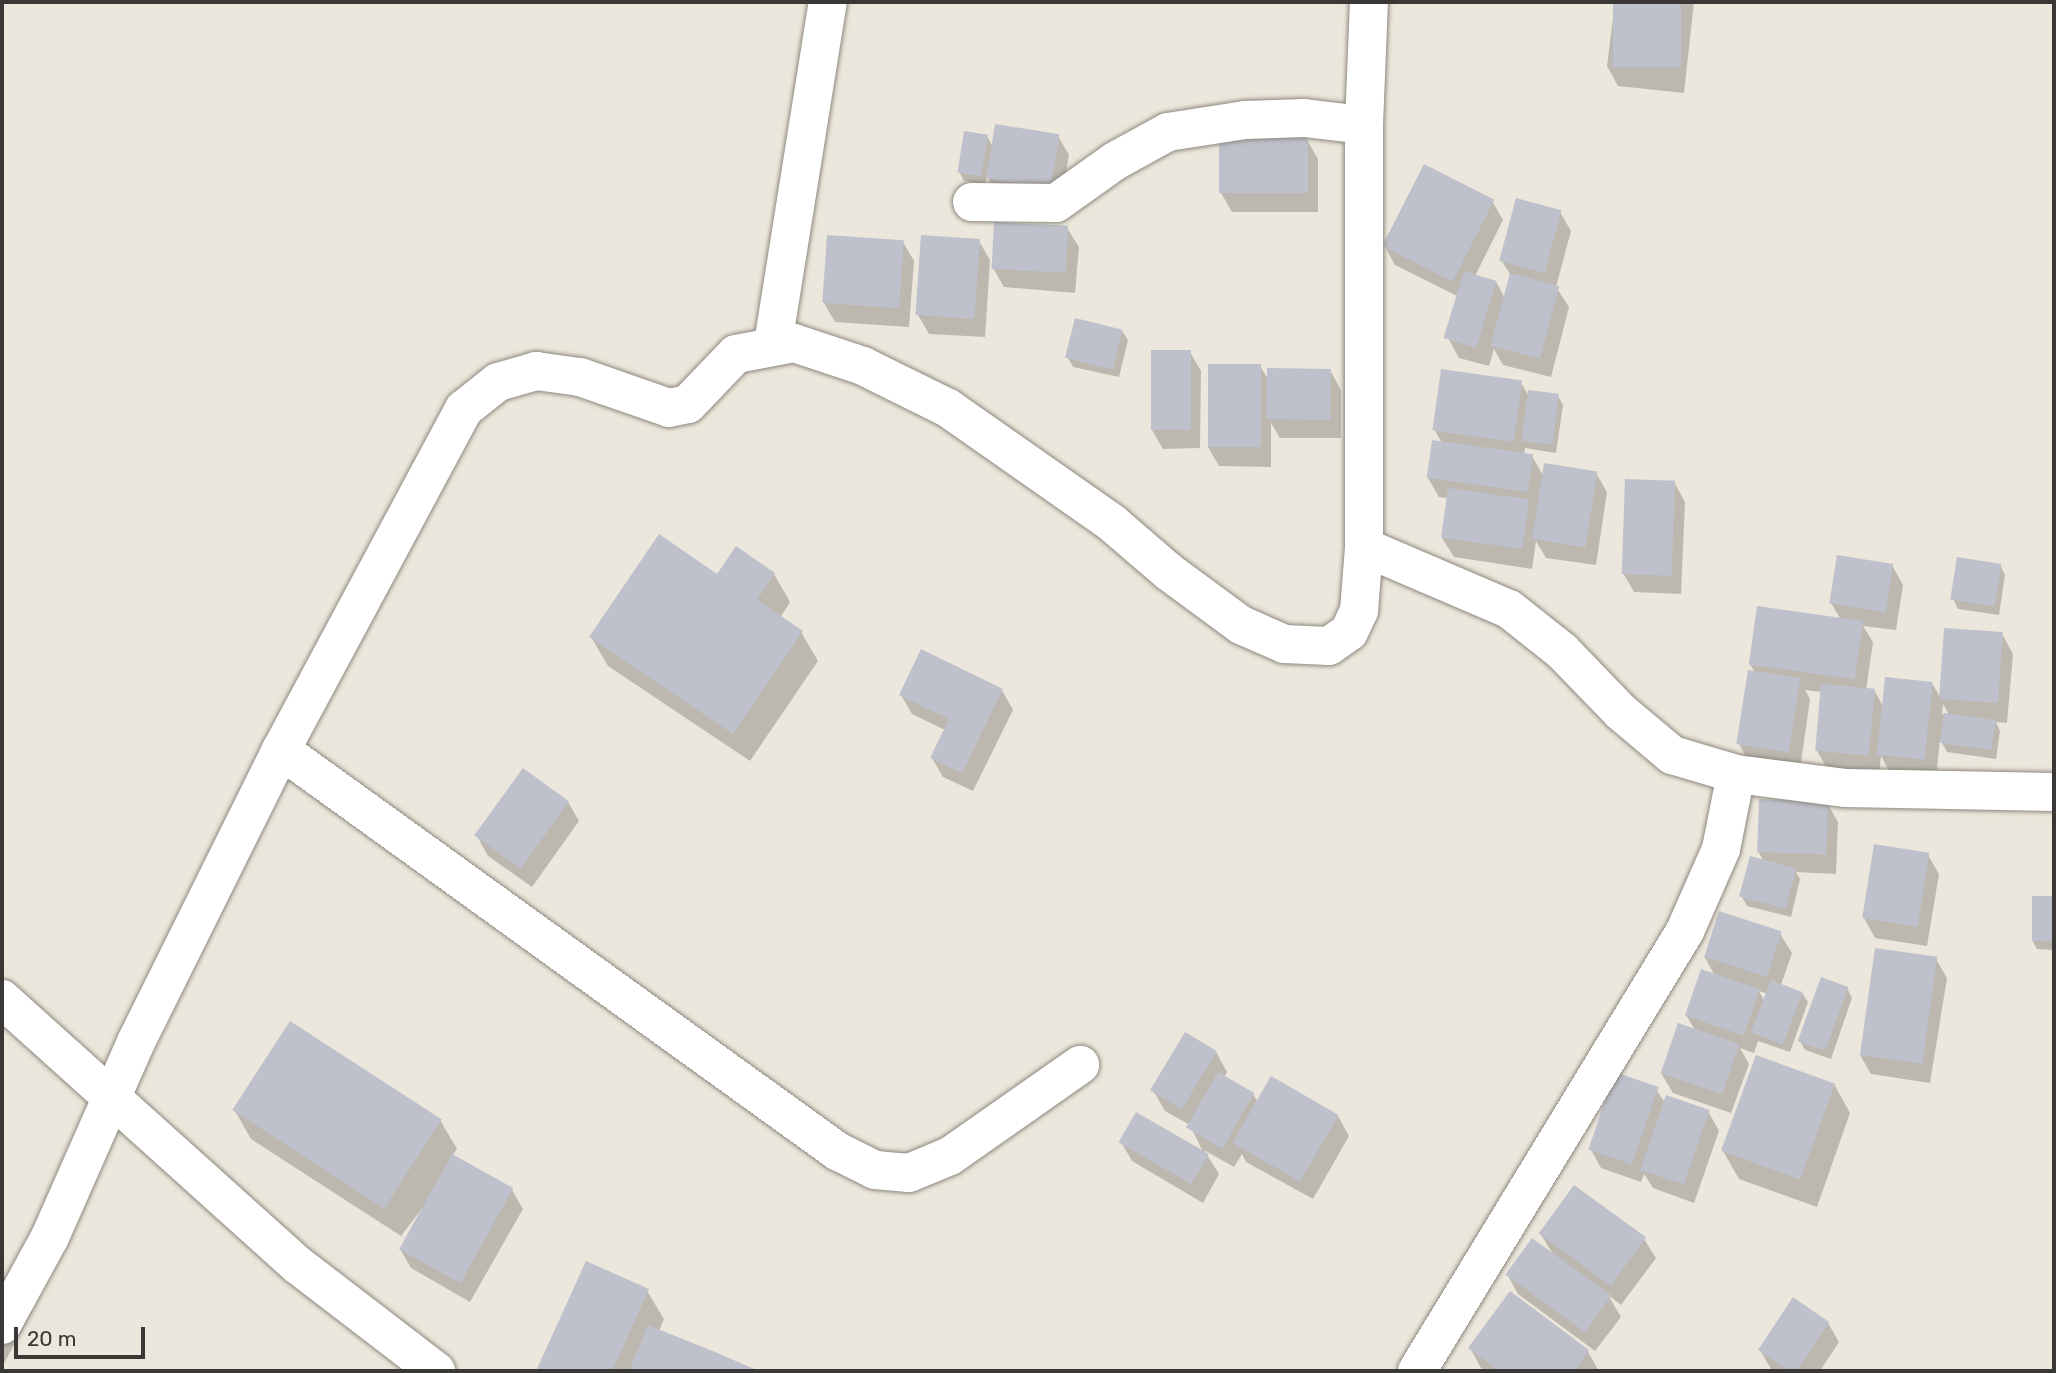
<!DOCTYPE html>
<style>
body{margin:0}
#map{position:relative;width:2056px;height:1373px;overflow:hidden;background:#ece7dc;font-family:Rubik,sans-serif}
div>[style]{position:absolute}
.shadow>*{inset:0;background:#0003}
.building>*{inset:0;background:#bec0cb;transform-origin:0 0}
.roads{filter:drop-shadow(0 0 2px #8d887f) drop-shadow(0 0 2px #8d887f)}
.minor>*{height:38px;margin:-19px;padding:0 19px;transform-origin:19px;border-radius:19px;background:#fff}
span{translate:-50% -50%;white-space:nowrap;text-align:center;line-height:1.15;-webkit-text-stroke:6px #ece7dc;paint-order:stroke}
.frame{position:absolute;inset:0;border:4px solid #3a3834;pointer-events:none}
.scale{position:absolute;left:14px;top:1327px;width:131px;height:32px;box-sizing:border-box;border:4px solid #3a3834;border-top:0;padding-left:9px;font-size:21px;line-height:24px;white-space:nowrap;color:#3a3834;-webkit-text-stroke:5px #ece7dc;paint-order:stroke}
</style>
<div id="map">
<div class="shadow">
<i style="clip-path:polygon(1615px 2px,1694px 2px,1684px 93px,1618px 86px,1607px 66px)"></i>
<i style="clip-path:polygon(987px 136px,993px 147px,1058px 136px,1069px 155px,1060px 207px,999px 197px,987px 176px,985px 184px,964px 181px,959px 171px)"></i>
<i style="clip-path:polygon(1307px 140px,1318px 159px,1318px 212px,1232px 212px,1221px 193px,1221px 141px)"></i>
<i style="clip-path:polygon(1492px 201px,1503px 220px,1475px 276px,1496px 282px,1505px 298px,1511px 276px,1502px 261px,1560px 212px,1571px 231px,1556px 287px,1569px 307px,1551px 377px,1503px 365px,1494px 349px,1489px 366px,1459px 358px,1448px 338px,1459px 297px,1395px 265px,1384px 245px)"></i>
<i style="clip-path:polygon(1067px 228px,1079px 247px,1075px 293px,1004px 287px,993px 268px)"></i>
<i style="clip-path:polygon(979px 241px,990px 260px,985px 337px,929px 334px,918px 315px)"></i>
<i style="clip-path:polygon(903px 242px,914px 261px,909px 327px,835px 322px,824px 303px)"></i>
<i style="clip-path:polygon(1122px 331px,1128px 340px,1119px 377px,1073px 367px,1068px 358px)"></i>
<i style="clip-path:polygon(1190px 352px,1201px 371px,1200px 448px,1163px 449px,1152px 430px)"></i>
<i style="clip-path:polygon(1260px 366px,1269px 381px,1330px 370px,1341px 390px,1341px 438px,1280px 438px,1271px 423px,1271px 467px,1219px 466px,1208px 447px)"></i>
<i style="clip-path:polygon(1521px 383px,1529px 396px,1558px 396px,1563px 405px,1556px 453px,1525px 448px,1524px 455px,1532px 456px,1544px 477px,1596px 473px,1607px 492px,1596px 565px,1546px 558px,1536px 541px,1532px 569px,1454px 557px,1442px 538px,1448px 498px,1439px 497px,1428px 478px,1442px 443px,1434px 429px)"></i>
<i style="clip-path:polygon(1674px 482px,1685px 502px,1681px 594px,1634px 592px,1623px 573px)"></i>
<i style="clip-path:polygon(evenodd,1892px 565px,1903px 585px,1896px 630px,1863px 626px,1873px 642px,1866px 690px,1874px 690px,1884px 708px,1932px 683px,1940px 697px,2002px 634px,2013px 654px,2007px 723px,1996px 722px,2000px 731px,1996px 759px,1947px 752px,1940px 739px,1936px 778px,1891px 774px,1881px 756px,1879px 775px,1828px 770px,1817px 751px,1822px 692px,1805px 690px,1810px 699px,1800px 770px,1750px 763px,1739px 744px,1755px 673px,1750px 664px,1841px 620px,1831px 603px,1892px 565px,1943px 704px,1947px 711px,1949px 715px,1942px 714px,1943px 704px)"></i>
<i style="clip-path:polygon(2000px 565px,2005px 575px,1999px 615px,1958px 609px,1953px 599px)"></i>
<i style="clip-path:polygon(774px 574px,790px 602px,780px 618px,801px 632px,818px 661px,750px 761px,608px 666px,591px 637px,718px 576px)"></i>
<i style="clip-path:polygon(1002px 690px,1013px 710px,973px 791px,943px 777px,932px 758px,945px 730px,912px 714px,901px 695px)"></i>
<i style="clip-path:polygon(568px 802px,579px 821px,532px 887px,488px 856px,477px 836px)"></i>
<i style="clip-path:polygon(1827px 803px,1838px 822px,1836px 874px,1796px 872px,1800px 879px,1791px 917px,1747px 906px,1742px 897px,1764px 862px,1758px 851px)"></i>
<i style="clip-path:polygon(1928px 855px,1939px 874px,1927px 946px,1875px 938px,1864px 918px)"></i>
<i style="clip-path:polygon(2033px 897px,2054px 898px,2054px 950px,2037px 949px,2032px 940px)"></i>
<i style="clip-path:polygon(evenodd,1780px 934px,1792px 953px,1781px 985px,1802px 993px,1808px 1002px,1790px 1052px,1758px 1041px,1754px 1053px,1740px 1048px,1749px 1064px,1731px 1113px,1673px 1093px,1661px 1073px,1695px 1030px,1686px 1015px,1715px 976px,1704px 956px,1780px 934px,1759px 991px,1768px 994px,1765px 1002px,1759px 991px)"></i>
<i style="clip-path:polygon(1936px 959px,1947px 978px,1930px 1083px,1871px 1074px,1860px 1055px)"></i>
<i style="clip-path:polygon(1847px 988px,1852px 998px,1831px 1059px,1805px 1050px,1800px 1041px)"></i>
<i style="clip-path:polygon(1216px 1052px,1227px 1072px,1224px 1077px,1253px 1094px,1258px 1103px,1338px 1116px,1349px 1136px,1313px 1199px,1246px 1162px,1242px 1154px,1234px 1167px,1204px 1150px,1219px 1174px,1203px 1203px,1132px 1161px,1121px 1142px,1203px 1152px,1190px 1125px,1165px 1111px,1154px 1092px)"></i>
<i style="clip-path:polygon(1834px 1084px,1850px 1113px,1817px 1207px,1739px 1179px,1723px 1151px)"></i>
<i style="clip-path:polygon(1656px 1089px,1665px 1103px,1708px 1111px,1719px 1131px,1694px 1203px,1653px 1188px,1644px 1174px,1641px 1182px,1601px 1168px,1590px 1148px)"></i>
<i style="clip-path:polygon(235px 1111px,440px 1120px,457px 1149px,452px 1156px,512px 1190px,523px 1209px,470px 1302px,411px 1268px,400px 1249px,424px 1206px,401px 1236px,251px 1139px)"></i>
<i style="clip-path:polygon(1540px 1233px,1644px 1239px,1656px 1258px,1621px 1305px,1608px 1295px,1621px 1317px,1595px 1351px,1518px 1294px,1507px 1274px,1554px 1256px)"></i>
<i style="clip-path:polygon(587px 1263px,647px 1291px,664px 1319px,659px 1331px,754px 1371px,538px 1371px)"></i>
<i style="clip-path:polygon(2px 1276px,15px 1284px,32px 1312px,2px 1367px)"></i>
<i style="clip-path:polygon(1510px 1294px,1588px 1352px,1599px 1371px,1486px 1371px,1481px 1368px,1470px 1348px)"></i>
<i style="clip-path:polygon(1828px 1323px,1839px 1342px,1820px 1371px,1771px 1369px,1760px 1350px)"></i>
</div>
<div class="building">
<i style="left:1613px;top:2px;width:68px;height:65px"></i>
<i style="left:995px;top:124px;width:65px;height:55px;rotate:9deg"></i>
<i style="left:964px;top:131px;width:24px;height:42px;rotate:9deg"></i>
<i style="left:1308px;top:138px;width:55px;height:89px;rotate:90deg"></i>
<i style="left:1424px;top:164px;width:79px;height:92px;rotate:27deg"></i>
<i style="left:1516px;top:198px;width:47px;height:65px;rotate:15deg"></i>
<i style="left:994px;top:222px;width:74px;height:47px;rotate:3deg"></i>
<i style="left:827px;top:235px;width:77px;height:68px;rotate:4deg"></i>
<i style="left:921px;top:235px;width:59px;height:80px;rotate:4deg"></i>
<i style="left:1464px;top:271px;width:34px;height:70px;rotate:17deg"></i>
<i style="left:1510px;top:273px;width:51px;height:75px;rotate:15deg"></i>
<i style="left:1075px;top:318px;width:49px;height:41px;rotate:14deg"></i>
<i style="left:1151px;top:350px;width:40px;height:80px"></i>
<i style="left:1208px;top:364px;width:53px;height:83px"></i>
<i style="left:1267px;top:368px;width:64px;height:51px;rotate:1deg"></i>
<i style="left:1441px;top:369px;width:82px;height:62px;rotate:8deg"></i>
<i style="left:1528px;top:390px;width:31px;height:51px;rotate:7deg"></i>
<i style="left:1432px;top:440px;width:102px;height:38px;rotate:8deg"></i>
<i style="left:1544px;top:463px;width:54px;height:77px;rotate:9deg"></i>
<i style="left:1625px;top:479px;width:50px;height:95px;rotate:2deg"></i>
<i style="left:1448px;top:488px;width:82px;height:50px;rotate:8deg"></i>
<i style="clip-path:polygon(659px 534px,717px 574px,736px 546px,775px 573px,757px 600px,803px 631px,733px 734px,589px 637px)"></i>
<i style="left:1837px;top:555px;width:57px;height:49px;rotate:9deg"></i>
<i style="left:1957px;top:557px;width:45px;height:43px;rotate:9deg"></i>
<i style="left:1757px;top:606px;width:107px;height:59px;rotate:8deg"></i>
<i style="left:1944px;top:628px;width:59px;height:71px;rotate:4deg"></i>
<i style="clip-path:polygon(921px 649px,1003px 689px,962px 773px,930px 758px,949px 719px,899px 695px)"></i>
<i style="left:1748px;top:670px;width:53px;height:75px;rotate:9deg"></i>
<i style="left:1885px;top:677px;width:48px;height:78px;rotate:6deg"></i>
<i style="left:1821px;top:684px;width:54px;height:67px;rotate:5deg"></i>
<i style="left:1944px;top:713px;width:52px;height:30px;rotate:8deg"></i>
<i style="left:523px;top:768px;width:57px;height:83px;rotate:36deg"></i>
<i style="left:1759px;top:799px;width:69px;height:53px;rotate:2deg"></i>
<i style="left:1874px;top:844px;width:56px;height:75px;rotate:9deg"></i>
<i style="left:1750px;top:856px;width:48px;height:42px;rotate:15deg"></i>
<i style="left:2032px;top:896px;width:22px;height:45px"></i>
<i style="left:1719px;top:911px;width:66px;height:48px;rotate:18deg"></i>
<i style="left:1875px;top:948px;width:63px;height:108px;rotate:8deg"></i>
<i style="left:1701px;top:969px;width:62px;height:49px;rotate:19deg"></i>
<i style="left:1821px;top:977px;width:29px;height:68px;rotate:20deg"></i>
<i style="left:1771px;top:980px;width:34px;height:56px;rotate:21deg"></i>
<i style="left:290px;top:1021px;width:181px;height:106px;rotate:33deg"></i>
<i style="left:1678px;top:1023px;width:65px;height:53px;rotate:19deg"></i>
<i style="left:1185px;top:1032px;width:37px;height:68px;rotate:31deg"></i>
<i style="left:1756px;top:1055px;width:84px;height:102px;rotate:20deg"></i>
<i style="left:1218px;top:1072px;width:42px;height:64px;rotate:30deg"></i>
<i style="left:1615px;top:1072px;width:46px;height:82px;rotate:19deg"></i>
<i style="left:1271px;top:1076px;width:78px;height:77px;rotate:30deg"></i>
<i style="left:1666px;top:1095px;width:46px;height:79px;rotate:19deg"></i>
<i style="left:1136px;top:1112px;width:84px;height:35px;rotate:30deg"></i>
<i style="left:452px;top:1154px;width:70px;height:109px;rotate:29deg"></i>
<i style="left:1574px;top:1185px;width:89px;height:60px;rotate:36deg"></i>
<i style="left:1532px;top:1238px;width:98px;height:45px;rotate:36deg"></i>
<i style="clip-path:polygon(586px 1261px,649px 1289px,612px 1371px,536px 1371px)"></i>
<i style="clip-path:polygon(1510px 1291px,1589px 1350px,1574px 1371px,1499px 1371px,1468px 1348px)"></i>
<i style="clip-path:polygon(1793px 1297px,1829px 1322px,1797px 1371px,1789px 1371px,1758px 1350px)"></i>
<i style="clip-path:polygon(648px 1325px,715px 1352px,759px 1371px,629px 1371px)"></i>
</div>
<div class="roads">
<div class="minor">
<i style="left:972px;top:202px;width:84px;rotate:0.7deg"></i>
<i style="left:1056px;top:203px;width:72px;rotate:-35.4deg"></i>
<i style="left:1115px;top:161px;width:60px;rotate:-28.7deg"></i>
<i style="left:1168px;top:132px;width:78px;rotate:-8.9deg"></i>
<i style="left:1245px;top:120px;width:59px;rotate:-1.9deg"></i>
<i style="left:1304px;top:118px;width:60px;rotate:6.7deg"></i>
<i style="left:773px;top:344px;width:346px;rotate:-80.9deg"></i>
<i style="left:1364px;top:547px;width:158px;rotate:23.2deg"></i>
<i style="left:1509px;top:609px;width:68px;rotate:38.4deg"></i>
<i style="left:1562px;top:651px;width:85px;rotate:46deg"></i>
<i style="left:1621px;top:712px;width:67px;rotate:40.1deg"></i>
<i style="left:1672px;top:755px;width:67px;rotate:16.5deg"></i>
<i style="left:1736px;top:774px;width:111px;rotate:7.3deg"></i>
<i style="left:1846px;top:788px;width:208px;rotate:1.1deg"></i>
<i style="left:281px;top:750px;width:686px;rotate:35.8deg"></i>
<i style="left:837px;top:1151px;width:42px;rotate:26.6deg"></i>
<i style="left:875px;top:1170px;width:34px;rotate:5deg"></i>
<i style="left:909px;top:1173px;width:44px;rotate:-22.5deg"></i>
<i style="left:950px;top:1156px;width:159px;rotate:-35deg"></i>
<i style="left:2px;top:999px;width:399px;rotate:42deg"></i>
<i style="left:299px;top:1266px;width:173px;rotate:37.5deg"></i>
<i style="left:2px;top:1325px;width:100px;rotate:-61.4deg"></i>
<i style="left:50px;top:1237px;width:213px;rotate:-66.2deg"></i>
<i style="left:136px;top:1042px;width:326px;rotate:-63.6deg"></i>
<i style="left:281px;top:750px;width:387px;rotate:-61.8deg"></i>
<i style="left:464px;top:409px;width:43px;rotate:-38.5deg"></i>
<i style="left:498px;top:382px;width:40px;rotate:-16deg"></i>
<i style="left:536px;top:371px;width:44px;rotate:7.8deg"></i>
<i style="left:580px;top:377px;width:94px;rotate:19.2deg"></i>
<i style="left:669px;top:408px;width:19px;rotate:-12deg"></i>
<i style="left:688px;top:404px;width:69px;rotate:-46.2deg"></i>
<i style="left:736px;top:354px;width:59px;rotate:-10.7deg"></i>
<i style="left:794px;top:343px;width:73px;rotate:18.4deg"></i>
<i style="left:863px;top:366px;width:95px;rotate:26.3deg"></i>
<i style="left:948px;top:408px;width:200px;rotate:35deg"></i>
<i style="left:1112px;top:523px;width:75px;rotate:40.7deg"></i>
<i style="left:1169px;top:572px;width:89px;rotate:36.4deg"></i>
<i style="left:1241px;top:625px;width:47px;rotate:23.8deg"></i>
<i style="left:1284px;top:644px;width:45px;rotate:2.5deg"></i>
<i style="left:1329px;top:646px;width:24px;rotate:-35deg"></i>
<i style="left:1349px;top:632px;width:23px;rotate:-65deg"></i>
<i style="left:1359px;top:611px;width:64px;rotate:-85.5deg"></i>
<i style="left:1364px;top:547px;width:422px;rotate:-90deg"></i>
<i style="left:1364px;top:125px;width:123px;rotate:-87.7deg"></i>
<i style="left:1417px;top:1371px;width:515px;rotate:-58.65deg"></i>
<i style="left:1685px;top:931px;width:90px;rotate:-66.3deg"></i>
<i style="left:1721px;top:849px;width:76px;rotate:-78.7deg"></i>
</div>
</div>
<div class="frame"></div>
<div class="scale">20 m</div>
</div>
